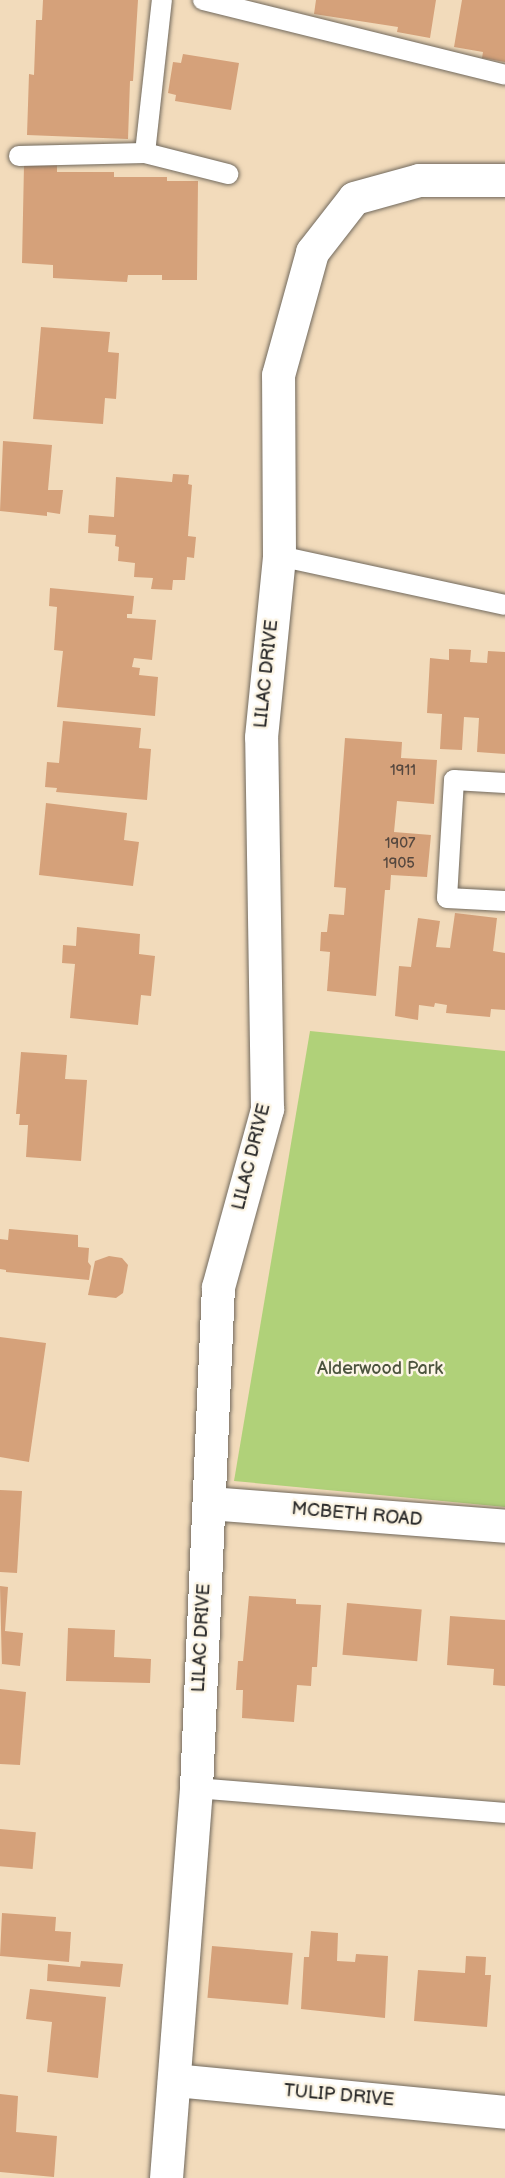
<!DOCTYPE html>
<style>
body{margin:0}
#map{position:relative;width:505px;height:2178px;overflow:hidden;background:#f2dbbb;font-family:"Balsamiq Sans",sans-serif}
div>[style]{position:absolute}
.green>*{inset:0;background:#b0d179}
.building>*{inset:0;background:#d5a17a;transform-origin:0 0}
.roads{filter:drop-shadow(0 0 2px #71695d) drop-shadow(0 0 2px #71695d)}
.lane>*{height:20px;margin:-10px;padding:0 10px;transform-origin:10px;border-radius:10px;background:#fff}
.street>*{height:33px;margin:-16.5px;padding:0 16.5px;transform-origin:16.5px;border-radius:16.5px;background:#fff}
span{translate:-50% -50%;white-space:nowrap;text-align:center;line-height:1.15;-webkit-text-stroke:5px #fcf5e5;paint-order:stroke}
.number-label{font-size:15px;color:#56483f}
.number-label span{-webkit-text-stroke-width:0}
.street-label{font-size:18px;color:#2b2b2b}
.park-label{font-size:18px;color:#4c543e}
</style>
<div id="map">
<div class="green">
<i style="clip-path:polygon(310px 1031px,505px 1051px,505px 1507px,234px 1481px)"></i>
</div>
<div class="building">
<i style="clip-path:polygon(43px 0,138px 0,133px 81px,130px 81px,128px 139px,27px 135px,29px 74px,34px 75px,36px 20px,42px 20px)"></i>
<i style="clip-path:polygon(316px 0,436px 0,430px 38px,397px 32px,398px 27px,314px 14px)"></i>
<i style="clip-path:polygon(462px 0,505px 0,505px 62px,482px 58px,483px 52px,454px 47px)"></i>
<i style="clip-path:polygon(183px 54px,239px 63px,231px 110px,175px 101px,176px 95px,168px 93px,173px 62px,181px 63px)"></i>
<i style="clip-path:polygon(24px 165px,57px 165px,57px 172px,114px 172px,114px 177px,167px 177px,167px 181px,198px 181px,197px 280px,162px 280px,162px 275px,128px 275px,127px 282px,53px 278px,53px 265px,22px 263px)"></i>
<i style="clip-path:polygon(41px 327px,110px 332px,108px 352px,119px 353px,116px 399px,105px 398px,103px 424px,33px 419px)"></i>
<i style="clip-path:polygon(3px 441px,52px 445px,48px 490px,63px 490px,60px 514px,47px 512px,47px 516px,0 511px)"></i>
<i style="clip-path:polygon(173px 474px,189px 475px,188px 484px,192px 485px,188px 536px,196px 537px,194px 558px,187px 557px,185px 580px,173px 580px,172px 590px,151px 589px,153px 578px,134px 577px,135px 563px,118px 561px,119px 547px,115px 546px,116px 535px,88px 533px,89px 515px,114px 517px,116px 477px,172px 482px)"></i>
<i style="clip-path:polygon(50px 588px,134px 596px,132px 614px,127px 614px,127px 618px,156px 620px,152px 660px,134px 658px,132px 667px,140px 668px,139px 675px,158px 677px,155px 716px,57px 707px,63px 651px,54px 650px,57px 607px,49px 606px)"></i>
<i style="clip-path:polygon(449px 649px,471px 650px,470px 662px,487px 663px,488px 651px,505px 652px,505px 754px,477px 752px,479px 718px,464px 717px,462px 750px,440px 749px,442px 714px,427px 713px,430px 658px,449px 660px)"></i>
<i style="clip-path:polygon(63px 721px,141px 728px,139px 748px,151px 749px,147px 800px,56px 792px,57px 788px,45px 787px,47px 762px,59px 763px)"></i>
<i style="clip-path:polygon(345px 738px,402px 742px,401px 758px,437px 760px,434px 804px,397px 801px,394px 832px,431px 835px,427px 877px,391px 875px,390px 890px,385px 890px,376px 996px,327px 991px,330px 952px,320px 951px,321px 932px,327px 932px,329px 914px,344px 915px,346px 888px,334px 887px)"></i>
<i style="clip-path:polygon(46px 803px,127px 813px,124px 840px,139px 842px,133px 886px,39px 875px)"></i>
<i style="clip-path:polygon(455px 913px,497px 918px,493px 951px,505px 953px,505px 1010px,491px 1009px,490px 1017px,446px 1013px,447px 1005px,435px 1003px,434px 1007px,419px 1005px,418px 1020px,395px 1016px,399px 966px,411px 967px,418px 918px,440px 921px,436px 947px,450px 948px)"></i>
<i style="clip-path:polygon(77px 927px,140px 934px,139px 954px,155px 956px,151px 996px,141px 995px,138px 1025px,70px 1018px,75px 964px,62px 963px,63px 945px,76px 946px)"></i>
<i style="clip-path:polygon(21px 1052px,67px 1055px,65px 1079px,87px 1080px,81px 1161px,26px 1157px,28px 1125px,19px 1125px,20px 1114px,16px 1114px)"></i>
<i style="clip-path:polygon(9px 1229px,78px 1235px,78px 1247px,89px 1248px,88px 1262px,91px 1266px,89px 1280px,6px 1272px,6px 1270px,0 1269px,0 1239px,8px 1240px)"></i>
<i style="clip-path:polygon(109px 1256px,122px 1258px,128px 1265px,123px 1293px,116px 1298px,88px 1295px,95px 1261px)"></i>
<i style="clip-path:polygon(0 1337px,46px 1343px,29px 1462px,0 1457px)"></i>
<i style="clip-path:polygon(0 1490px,22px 1491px,17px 1573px,0 1572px)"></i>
<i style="clip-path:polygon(0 1586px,8px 1587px,5px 1631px,23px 1633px,20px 1666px,2px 1664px,2px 1669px)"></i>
<i style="clip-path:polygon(249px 1596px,296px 1599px,296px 1604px,321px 1605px,317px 1667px,312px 1667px,311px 1686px,297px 1685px,294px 1722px,242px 1718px,243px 1690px,236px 1690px,238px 1661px,243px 1661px)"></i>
<i style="left:347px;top:1603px;width:75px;height:52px;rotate:5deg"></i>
<i style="clip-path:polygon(450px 1616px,505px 1620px,505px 1686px,493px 1685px,494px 1669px,447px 1665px)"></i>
<i style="clip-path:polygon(68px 1628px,115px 1630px,114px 1657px,151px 1659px,150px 1683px,66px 1681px)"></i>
<i style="clip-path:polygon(0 1689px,26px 1692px,20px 1765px,0 1764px)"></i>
<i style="left:0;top:1829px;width:36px;height:37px;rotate:5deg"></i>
<i style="clip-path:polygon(2px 1913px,56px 1917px,55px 1931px,71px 1932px,69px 1962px,0 1956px)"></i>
<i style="clip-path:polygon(311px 1931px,338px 1933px,337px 1961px,355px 1962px,356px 1954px,388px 1956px,385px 2018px,301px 2009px,304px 1957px,309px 1957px)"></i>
<i style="left:212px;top:1946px;width:81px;height:52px;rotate:5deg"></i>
<i style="clip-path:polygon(466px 1956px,486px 1957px,485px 1975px,491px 1975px,487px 2027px,414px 2021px,418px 1970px,465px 1973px)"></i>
<i style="clip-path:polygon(81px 1961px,123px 1964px,120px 1987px,47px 1981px,48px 1964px,80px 1967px)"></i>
<i style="clip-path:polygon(30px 1989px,106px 1997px,98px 2078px,47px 2072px,52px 2022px,26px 2019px)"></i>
<i style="clip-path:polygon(0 2094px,18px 2096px,16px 2132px,57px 2136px,54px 2177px,0 2172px)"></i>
</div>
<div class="roads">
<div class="lane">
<i style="left:203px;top:0;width:311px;rotate:13.9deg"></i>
<i style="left:145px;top:153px;width:86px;rotate:14.2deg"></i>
<i style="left:19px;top:156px;width:126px;rotate:-1.4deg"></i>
<i style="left:145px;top:153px;width:154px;rotate:-83.7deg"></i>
<i style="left:279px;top:556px;width:231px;rotate:12.2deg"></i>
<i style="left:505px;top:783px;width:51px;rotate:-176.6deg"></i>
<i style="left:454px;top:780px;width:118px;rotate:93.4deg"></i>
<i style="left:447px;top:898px;width:58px;rotate:3deg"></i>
<i style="left:196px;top:1788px;width:310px;rotate:4.6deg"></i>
</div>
<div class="street">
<i style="left:209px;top:1503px;width:297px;rotate:4.4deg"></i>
<i style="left:174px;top:2080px;width:333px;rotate:5.5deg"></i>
<i style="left:166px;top:2178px;width:391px;rotate:-85.6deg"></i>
<i style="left:196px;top:1788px;width:501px;rotate:-87.49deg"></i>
<i style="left:218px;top:1287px;width:185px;rotate:-74.6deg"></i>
<i style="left:267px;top:1109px;width:372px;rotate:-90.9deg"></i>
<i style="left:261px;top:737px;width:182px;rotate:-84.3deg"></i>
<i style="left:279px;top:556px;width:181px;rotate:-90.3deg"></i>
<i style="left:278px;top:375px;width:128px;rotate:-74.5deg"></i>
<i style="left:312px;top:252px;width:68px;rotate:-52.1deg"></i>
<i style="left:354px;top:198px;width:67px;rotate:-15.5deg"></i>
<i style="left:419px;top:180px;width:86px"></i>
</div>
</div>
<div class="number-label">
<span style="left:403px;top:771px">1911</span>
<span style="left:400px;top:844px">1907</span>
<span style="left:399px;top:864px">1905</span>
</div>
<div class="street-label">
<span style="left:267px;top:674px;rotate:-84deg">LILAC DRIVE</span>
<span style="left:252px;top:1157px;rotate:-76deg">LILAC DRIVE</span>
<span style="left:357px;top:1515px;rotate:5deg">MCBETH ROAD</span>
<span style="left:202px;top:1638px;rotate:-87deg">LILAC DRIVE</span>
<span style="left:339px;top:2096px;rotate:5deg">TULIP DRIVE</span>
</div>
<div class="park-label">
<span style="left:380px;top:1369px">Alderwood Park</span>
</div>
</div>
